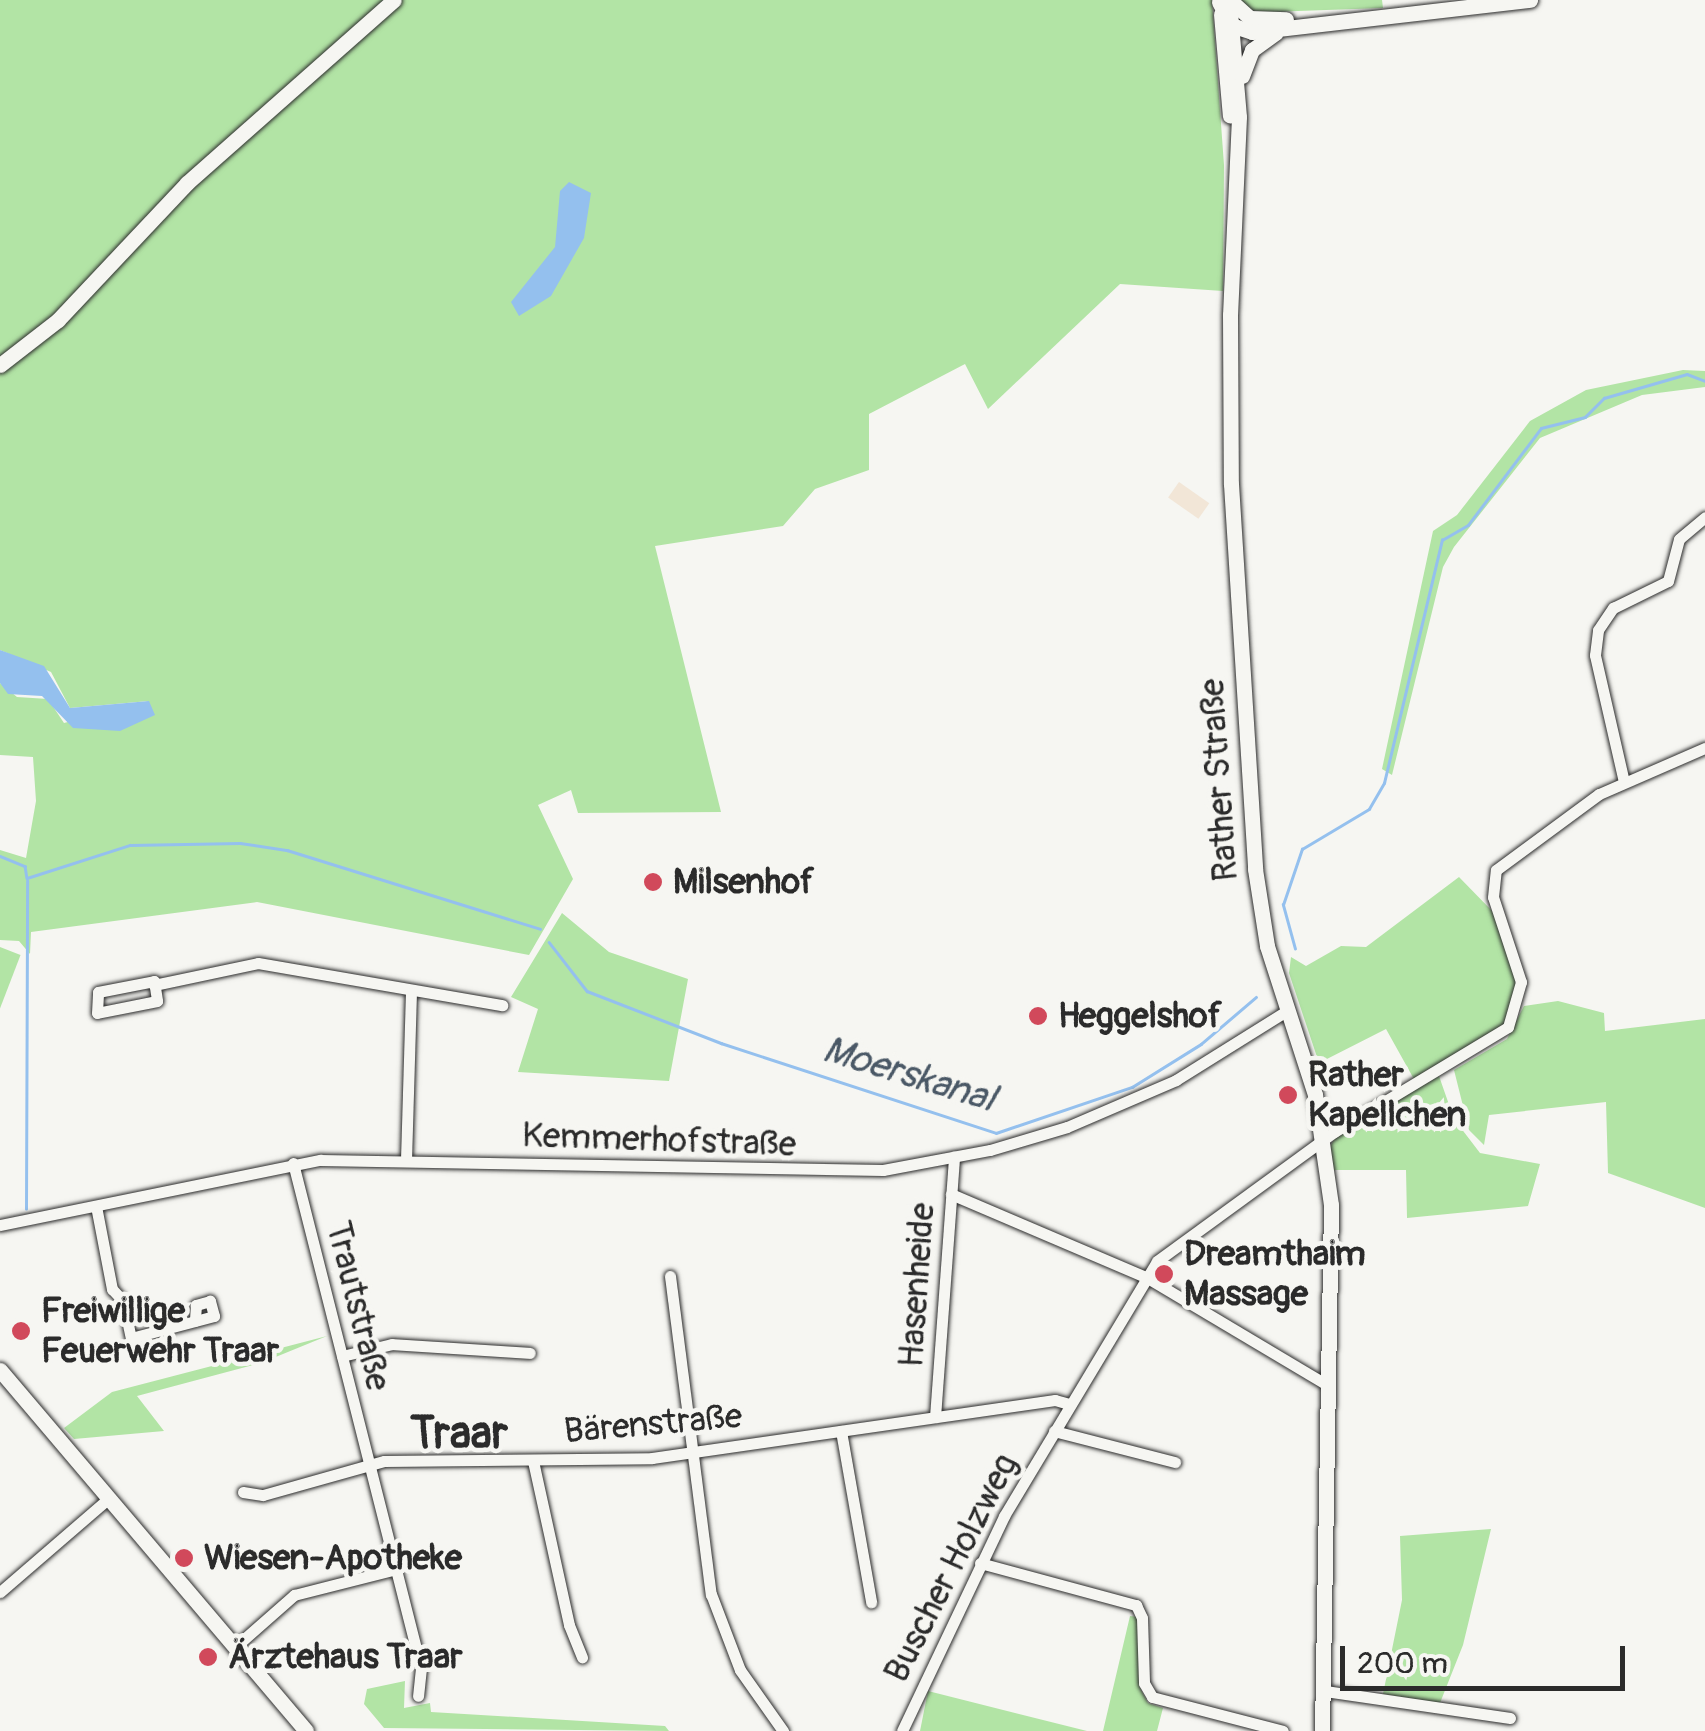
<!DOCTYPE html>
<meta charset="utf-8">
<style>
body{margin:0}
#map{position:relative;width:1705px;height:1731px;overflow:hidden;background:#f6f6f2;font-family:Pangolin,sans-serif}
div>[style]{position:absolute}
.built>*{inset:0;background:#f2e6d7;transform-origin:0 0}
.green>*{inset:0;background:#b2e4a5;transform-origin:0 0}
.water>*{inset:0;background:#94c0ee}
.stream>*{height:2.5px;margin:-1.25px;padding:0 1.25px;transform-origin:1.25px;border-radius:1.25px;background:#94c0ee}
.roads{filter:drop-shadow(0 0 2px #2b2b2b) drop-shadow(0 0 2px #2b2b2b)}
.street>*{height:11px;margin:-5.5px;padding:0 5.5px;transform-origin:5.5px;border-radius:5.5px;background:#f6f6f2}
.secondary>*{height:15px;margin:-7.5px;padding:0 7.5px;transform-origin:7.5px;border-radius:7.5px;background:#f6f6f2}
.dots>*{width:28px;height:28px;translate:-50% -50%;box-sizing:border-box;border:5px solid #f6f6f2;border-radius:50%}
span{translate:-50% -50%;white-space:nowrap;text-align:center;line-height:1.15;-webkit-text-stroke:9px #f6f6f2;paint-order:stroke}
.street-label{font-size:35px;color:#2b2b2b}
.poi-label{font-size:35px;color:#2b2b2b;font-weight:700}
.left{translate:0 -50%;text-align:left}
.water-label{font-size:38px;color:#4a5866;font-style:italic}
.district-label{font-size:45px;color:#2b2b2b;font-weight:700}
.scale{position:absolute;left:1340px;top:1646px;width:285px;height:45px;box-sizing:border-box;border:5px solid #2b2b2b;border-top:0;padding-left:12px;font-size:30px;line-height:35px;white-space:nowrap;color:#2b2b2b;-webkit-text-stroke:8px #f6f6f2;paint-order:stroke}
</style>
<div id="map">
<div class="built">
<i style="left:1179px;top:482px;width:37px;height:19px;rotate:35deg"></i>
</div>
<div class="green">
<i style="clip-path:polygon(0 0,1212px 0,1224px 165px,1223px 291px,1120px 284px,988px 409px,965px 364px,869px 414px,869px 470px,815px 489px,783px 526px,655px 546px,721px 812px,578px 813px,571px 790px,538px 805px,573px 879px,529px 955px,257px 902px,31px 932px,30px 954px,19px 941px,0 940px,0 850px,26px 858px,36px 801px,33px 757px,0 755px,0 683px,17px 697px,48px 699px,64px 723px,149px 701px,70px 708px,51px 672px,0 650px)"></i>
<i style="clip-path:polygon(1237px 0,1382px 0,1383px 8px,1268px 12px,1249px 10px)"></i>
<i style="clip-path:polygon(1683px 370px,1705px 371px,1705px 387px,1642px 395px,1540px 438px,1454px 547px,1443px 567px,1392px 775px,1382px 769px,1433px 531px,1457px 515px,1530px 421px,1586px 390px)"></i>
<i style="clip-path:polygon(1459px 877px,1496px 915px,1518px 982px,1505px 1025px,1415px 1081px,1386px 1029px,1319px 1063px,1289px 973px,1291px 957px,1306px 966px,1341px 946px,1366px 947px)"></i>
<i style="clip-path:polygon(562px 913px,609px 952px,688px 979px,669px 1081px,518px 1072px,538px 1009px,511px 997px)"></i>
<i style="left:0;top:947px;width:22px;height:129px;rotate:21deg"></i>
<i style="clip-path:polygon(1558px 1001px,1604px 1013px,1605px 1031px,1705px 1019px,1705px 1208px,1608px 1173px,1606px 1102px,1489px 1115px,1484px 1145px,1469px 1130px,1454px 1070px,1507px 1039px,1524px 1006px)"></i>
<i style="clip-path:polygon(1439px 1076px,1454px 1119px,1480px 1153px,1540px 1164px,1528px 1206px,1407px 1218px,1406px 1170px,1332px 1170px,1330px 1147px,1337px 1134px)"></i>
<i style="clip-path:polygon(327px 1336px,261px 1363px,137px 1396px,164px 1431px,74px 1439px,64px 1428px,112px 1392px)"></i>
<i style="clip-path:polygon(1491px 1529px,1463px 1645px,1440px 1703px,1383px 1694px,1402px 1600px,1400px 1536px)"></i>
<i style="clip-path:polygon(1130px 1616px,1138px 1617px,1140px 1688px,1148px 1703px,1163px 1708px,1157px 1731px,1103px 1731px)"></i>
<i style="clip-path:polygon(405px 1681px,404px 1708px,430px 1703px,431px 1712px,665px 1726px,669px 1731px,384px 1728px,364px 1704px,367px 1689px)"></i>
<i style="clip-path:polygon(928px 1691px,1087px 1731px,920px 1731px)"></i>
</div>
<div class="water">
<i style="clip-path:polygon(569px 182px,591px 193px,584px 238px,551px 296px,519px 316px,511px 302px,555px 247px,560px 191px)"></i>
<i style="clip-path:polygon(0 650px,44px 666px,70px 708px,149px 701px,155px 715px,120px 731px,73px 728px,42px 696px,8px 694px,0 683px)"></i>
</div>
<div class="stream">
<i style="left:0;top:856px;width:27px;rotate:22deg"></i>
<i style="left:25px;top:866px;width:12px;rotate:81deg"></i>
<i style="left:27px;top:878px;width:108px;rotate:-17.8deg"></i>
<i style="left:130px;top:845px;width:110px;rotate:-1deg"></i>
<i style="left:240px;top:843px;width:48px;rotate:8.5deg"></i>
<i style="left:287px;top:850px;width:265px;rotate:17.3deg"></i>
<i style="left:549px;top:942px;width:62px;rotate:52.2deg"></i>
<i style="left:587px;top:991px;width:144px;rotate:21.2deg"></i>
<i style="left:721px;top:1043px;width:289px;rotate:18.1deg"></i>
<i style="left:996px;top:1133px;width:144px;rotate:-18.7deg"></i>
<i style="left:1132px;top:1087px;width:81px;rotate:-31.9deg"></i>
<i style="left:1201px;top:1044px;width:72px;rotate:-40.5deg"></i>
<i style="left:1295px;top:949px;width:46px;rotate:-105.3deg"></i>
<i style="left:1283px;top:905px;width:59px;rotate:-71.3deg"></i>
<i style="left:1302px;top:849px;width:78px;rotate:-30.8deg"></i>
<i style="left:1369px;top:809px;width:30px;rotate:-60deg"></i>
<i style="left:1384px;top:783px;width:250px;rotate:-76.6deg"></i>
<i style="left:1442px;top:540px;width:30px;rotate:-30deg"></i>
<i style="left:1468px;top:525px;width:121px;rotate:-53deg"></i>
<i style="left:1541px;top:428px;width:45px;rotate:-14deg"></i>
<i style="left:1585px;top:417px;width:27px;rotate:-45deg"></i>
<i style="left:1604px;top:398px;width:86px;rotate:-16.1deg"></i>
<i style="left:1687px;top:374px;width:19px;rotate:21deg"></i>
<i style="left:26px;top:1209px;width:328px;rotate:-89.8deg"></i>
</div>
<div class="roads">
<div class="street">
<i style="left:1624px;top:782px;width:130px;rotate:-102.9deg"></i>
<i style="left:1595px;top:655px;width:25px;rotate:-83deg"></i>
<i style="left:1598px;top:630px;width:27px;rotate:-56deg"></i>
<i style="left:1613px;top:608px;width:61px;rotate:-26.1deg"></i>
<i style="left:1668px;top:581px;width:43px;rotate:-75.3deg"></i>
<i style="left:1679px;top:539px;width:34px;rotate:-40deg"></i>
<i style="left:154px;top:981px;width:20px;rotate:81deg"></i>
<i style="left:157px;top:1001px;width:61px;rotate:168.7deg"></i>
<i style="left:97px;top:1013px;width:21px;rotate:-87deg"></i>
<i style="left:98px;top:992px;width:57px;rotate:-11.1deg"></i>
<i style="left:154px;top:985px;width:106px;rotate:-11.9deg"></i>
<i style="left:258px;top:963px;width:248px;rotate:9.8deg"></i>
<i style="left:406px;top:1160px;width:167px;rotate:-88.3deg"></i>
<i style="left:293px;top:1163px;width:521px;rotate:75.78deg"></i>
<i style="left:421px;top:1668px;width:28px;rotate:96deg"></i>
<i style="left:951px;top:1194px;width:212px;rotate:23.1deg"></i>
<i style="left:1146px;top:1277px;width:213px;rotate:30.8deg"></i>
<i style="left:96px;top:1206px;width:85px;rotate:79.1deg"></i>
<i style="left:112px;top:1289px;width:16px;rotate:47deg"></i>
<i style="left:123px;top:1301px;width:38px;rotate:78deg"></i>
<i style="left:131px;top:1338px;width:86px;rotate:-14.8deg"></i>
<i style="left:214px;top:1316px;width:16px;rotate:-105deg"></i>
<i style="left:210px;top:1301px;width:15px;rotate:164deg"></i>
<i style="left:196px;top:1305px;width:16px;rotate:94deg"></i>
<i style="left:0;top:1225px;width:327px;rotate:-11.5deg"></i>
<i style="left:320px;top:1160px;width:563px;rotate:1.02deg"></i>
<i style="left:883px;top:1170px;width:109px;rotate:-10.6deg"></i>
<i style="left:990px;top:1150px;width:80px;rotate:-16.6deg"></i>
<i style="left:1067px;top:1127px;width:119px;rotate:-23.3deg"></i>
<i style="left:1176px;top:1080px;width:132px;rotate:-32deg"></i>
<i style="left:670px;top:1276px;width:321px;rotate:82.7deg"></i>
<i style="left:711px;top:1594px;width:81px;rotate:69.1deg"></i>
<i style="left:740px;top:1670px;width:75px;rotate:54.8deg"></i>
<i style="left:342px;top:1356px;width:51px;rotate:-13.5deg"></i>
<i style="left:392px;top:1344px;width:138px;rotate:3.7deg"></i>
<i style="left:935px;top:1417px;width:261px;rotate:-85.8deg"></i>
<i style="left:841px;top:1431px;width:174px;rotate:80deg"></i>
<i style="left:1054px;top:1431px;width:125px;rotate:14.4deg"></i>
<i style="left:533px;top:1461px;width:168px;rotate:77.6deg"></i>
<i style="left:569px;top:1625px;width:35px;rotate:68deg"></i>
<i style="left:243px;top:1492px;width:20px;rotate:9deg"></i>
<i style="left:263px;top:1495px;width:126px;rotate:-15.7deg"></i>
<i style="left:384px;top:1461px;width:268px;rotate:-0.6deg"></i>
<i style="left:652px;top:1458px;width:407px;rotate:-8.2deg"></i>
<i style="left:1055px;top:1400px;width:15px;rotate:16deg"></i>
<i style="left:980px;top:1563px;width:162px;rotate:15.1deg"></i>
<i style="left:1136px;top:1605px;width:14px;rotate:65deg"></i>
<i style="left:1142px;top:1618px;width:65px;rotate:88.2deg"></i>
<i style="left:1144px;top:1683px;width:16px;rotate:60deg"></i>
<i style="left:1152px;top:1697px;width:135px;rotate:14.5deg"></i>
<i style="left:0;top:1592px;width:144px;rotate:-40.8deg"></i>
<i style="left:235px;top:1647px;width:79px;rotate:-41.4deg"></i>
<i style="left:294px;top:1595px;width:105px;rotate:-14.3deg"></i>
<i style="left:1325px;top:1691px;width:187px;rotate:8.3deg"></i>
<i style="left:902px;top:1731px;width:238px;rotate:-64.6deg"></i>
<i style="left:1004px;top:1516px;width:297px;rotate:-59deg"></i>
<i style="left:1157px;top:1261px;width:219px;rotate:-36.1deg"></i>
<i style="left:1334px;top:1132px;width:203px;rotate:-31.1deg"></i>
<i style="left:1508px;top:1027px;width:47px;rotate:-73.9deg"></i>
<i style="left:1521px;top:982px;width:89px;rotate:-108.2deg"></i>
<i style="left:1493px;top:897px;width:27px;rotate:-84deg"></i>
<i style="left:1496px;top:870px;width:128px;rotate:-36.4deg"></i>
<i style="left:1599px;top:794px;width:116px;rotate:-23.5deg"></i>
</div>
<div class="secondary">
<i style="left:1229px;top:0;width:117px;rotate:85.1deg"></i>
<i style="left:1239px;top:117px;width:198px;rotate:92.6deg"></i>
<i style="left:1230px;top:315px;width:169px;rotate:89.7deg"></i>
<i style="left:1231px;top:484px;width:386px;rotate:86.4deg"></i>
<i style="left:1255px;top:869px;width:78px;rotate:81.1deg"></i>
<i style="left:1267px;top:946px;width:157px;rotate:72.1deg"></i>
<i style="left:1315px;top:1095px;width:111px;rotate:81.7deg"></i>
<i style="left:1331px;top:1205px;width:526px;rotate:90.98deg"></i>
<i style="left:1231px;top:1px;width:25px;rotate:42deg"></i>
<i style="left:1250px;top:18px;width:36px;rotate:2deg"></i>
<i style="left:1219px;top:2px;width:26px;rotate:62deg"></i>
<i style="left:1231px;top:25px;width:22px;rotate:18deg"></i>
<i style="left:1252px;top:32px;width:280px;rotate:-6.6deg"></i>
<i style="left:1221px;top:14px;width:102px;rotate:85deg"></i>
<i style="left:1242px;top:76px;width:28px;rotate:-69deg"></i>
<i style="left:1252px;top:50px;width:29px;rotate:-36deg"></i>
<i style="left:0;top:365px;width:73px;rotate:-37.8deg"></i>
<i style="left:58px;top:320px;width:188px;rotate:-46.7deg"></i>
<i style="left:187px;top:183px;width:276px;rotate:-41.5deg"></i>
<i style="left:0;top:1370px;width:473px;rotate:49.7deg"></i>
</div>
</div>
<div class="dots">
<i style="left:653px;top:882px;background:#d1495b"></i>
<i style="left:1038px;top:1016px;background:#d1495b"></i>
<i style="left:1288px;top:1095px;background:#d1495b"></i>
<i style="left:1164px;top:1274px;background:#d1495b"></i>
<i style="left:21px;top:1331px;background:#d1495b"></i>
<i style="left:184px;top:1558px;background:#d1495b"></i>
<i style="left:208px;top:1657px;background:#d1495b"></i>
</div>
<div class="street-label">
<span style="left:1219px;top:780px;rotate:-94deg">Rather Straße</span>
<span style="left:659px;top:1140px;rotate:2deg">Kemmerhofstraße</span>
<span style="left:917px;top:1285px;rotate:-86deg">Hasenheide</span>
<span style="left:358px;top:1306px;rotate:76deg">Trautstraße</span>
<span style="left:653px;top:1424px;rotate:-5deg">Bärenstraße</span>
<span style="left:951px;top:1568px;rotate:-63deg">Buscher Holzweg</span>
</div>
<div class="poi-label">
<span class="left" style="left:673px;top:882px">Milsenhof</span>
<span class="left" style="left:1058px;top:1016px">Heggelshof</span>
<span class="left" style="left:1308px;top:1095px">Rather<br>Kapellchen</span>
<span class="left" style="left:1184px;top:1274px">Dreamthaim<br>Massage</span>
<span class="left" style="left:41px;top:1331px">Freiwillige<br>Feuerwehr Traar</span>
<span class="left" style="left:204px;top:1558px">Wiesen-Apotheke</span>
<span class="left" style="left:228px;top:1657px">Ärztehaus Traar</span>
</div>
<div class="water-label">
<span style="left:909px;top:1075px;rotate:17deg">Moerskanal</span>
</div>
<div class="district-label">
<span style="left:459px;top:1435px">Traar</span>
</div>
<div class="scale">200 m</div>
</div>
